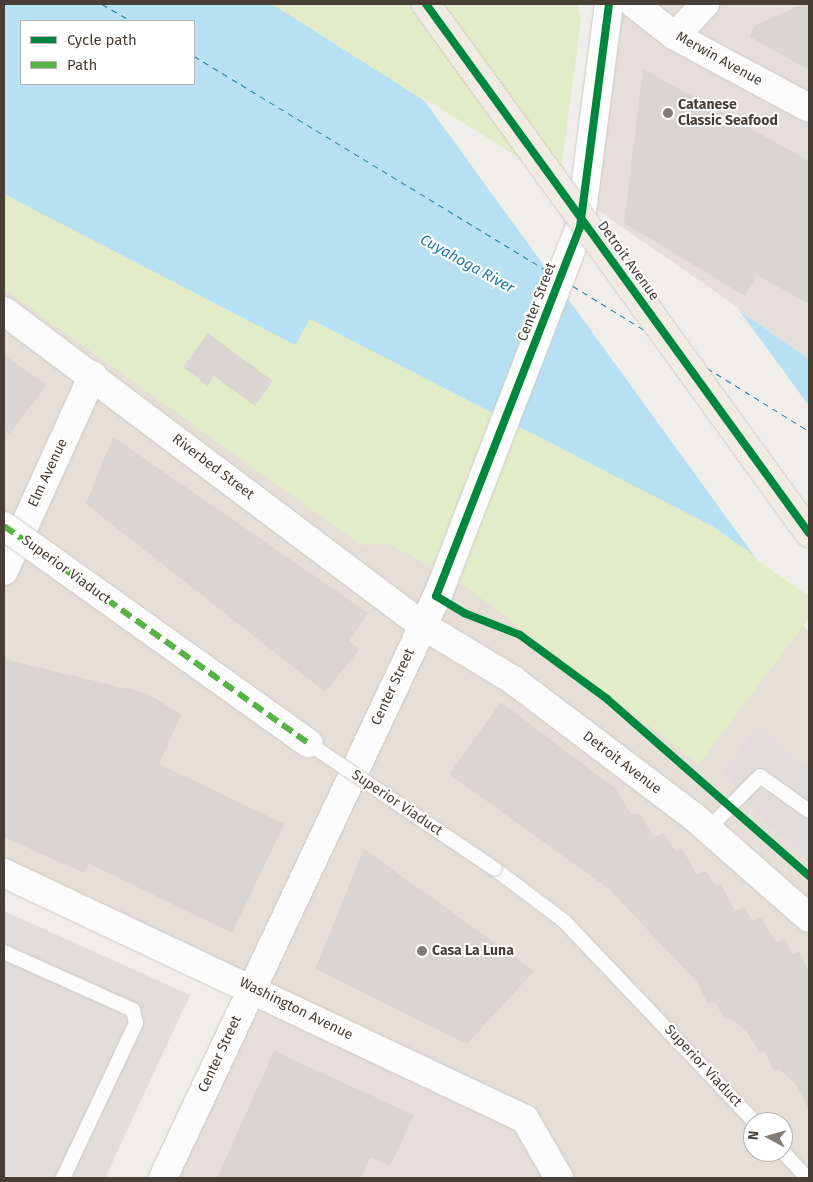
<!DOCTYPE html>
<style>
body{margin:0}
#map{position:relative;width:813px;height:1182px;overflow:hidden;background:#f0eeea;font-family:"Fira Sans",sans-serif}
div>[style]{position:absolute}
.residential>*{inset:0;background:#e5dfd7}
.industrial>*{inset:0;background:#e4dfdb}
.green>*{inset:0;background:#e2ecc8}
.parking>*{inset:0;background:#e0ddda}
.water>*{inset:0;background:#b7e1f2}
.pier>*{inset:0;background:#f0eeea}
.ferry>*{height:1px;margin-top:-0.5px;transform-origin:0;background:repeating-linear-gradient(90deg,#237aa2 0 6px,transparent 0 11px)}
.building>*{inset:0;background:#d9d5d1}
.roads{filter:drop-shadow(0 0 1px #cdcac6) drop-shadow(0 0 1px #cdcac6)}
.lane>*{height:14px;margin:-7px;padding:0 7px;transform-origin:7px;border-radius:7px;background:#fdfcfc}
.street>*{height:28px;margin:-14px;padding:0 14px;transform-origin:14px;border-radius:14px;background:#fdfcfc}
.bridges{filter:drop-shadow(0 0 1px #cdcac6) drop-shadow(0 0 1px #cdcac6)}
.lane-bridge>*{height:14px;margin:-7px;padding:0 7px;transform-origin:7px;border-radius:7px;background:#fdfcfc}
.street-bridge>*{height:28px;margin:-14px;padding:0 14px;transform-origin:14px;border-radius:14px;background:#fdfcfc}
.primary-bridge>*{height:28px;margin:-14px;padding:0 14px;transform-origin:14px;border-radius:14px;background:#f1ebe4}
.quiet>*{height:6px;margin-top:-3px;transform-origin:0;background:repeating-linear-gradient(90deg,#57b346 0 12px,transparent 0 18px)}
.cycleway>*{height:8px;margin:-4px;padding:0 4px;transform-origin:4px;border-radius:4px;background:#00873e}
.dots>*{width:14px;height:14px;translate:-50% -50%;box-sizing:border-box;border:2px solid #fff;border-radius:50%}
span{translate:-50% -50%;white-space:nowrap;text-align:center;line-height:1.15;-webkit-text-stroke:4px #fff;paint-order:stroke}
.street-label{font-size:14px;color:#483e35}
.poi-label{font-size:14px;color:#483e35;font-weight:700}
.left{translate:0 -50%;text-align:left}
.water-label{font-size:15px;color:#237aa2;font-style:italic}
.frame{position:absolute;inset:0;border:5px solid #483e35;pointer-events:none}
.legend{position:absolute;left:20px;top:20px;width:175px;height:65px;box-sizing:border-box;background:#fff;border:1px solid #b6b2ae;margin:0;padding:6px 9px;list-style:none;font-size:15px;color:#483e35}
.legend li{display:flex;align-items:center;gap:10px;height:25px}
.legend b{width:25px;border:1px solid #b6b2ae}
.north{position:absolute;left:743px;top:1112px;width:50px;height:50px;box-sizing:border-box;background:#fff;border:1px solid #b6b2ae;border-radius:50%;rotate:276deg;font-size:14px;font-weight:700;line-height:20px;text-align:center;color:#483e35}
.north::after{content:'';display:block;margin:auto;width:18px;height:22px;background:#837c74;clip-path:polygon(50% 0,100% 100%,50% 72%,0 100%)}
</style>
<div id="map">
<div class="residential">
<i style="clip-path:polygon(evenodd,4px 194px,294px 345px,309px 319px,712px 526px,751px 553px,809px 633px,809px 1178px,559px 1178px,525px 1119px,4px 873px,4px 194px,753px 1122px,783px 1122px,783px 1152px,753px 1152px,753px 1122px)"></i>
</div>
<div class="industrial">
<i style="clip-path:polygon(609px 4px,809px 4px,809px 359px,571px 194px)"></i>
<i style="clip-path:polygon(251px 987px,525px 1119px,559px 1178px,163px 1178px)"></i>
</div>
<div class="green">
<i style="clip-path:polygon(272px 4px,577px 4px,581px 20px,559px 186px)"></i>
<i style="clip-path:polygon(4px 194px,294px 345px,309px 319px,712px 526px,809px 594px,809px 618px,699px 764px,468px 588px,390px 544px,361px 545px,4px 289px)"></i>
</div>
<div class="parking">
<i style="clip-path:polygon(759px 724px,809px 769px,809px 861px,767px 824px,723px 771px)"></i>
<i style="clip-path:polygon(4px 911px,190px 995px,105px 1178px,4px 1178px)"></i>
</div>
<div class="water">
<i style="clip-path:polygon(evenodd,4px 4px,272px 4px,559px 186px,809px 359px,809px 594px,712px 526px,310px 319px,295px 345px,4px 194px,4px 4px,21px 21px,194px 21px,194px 84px,21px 84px,21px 21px)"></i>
</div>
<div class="pier">
<i style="clip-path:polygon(421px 96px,560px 184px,736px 306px,809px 406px,809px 596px,758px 561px)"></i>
</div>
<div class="ferry">
<i style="left:102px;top:4px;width:34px;rotate:30deg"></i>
<i style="left:194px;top:56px;width:414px;rotate:31.3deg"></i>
<i style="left:573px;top:286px;width:86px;rotate:31.7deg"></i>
<i style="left:707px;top:368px;width:120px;rotate:31.7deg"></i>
</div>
<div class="building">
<i style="clip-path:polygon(803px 4px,809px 4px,809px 70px,750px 37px,754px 26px)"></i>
<i style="clip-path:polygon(643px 69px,809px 161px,809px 304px,757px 275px,745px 296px,624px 223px)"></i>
<i style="clip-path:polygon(208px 333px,273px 381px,255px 406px,214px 376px,208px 386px,183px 367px)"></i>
<i style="clip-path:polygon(4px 355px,47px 385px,9px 434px,4px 430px)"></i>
<i style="clip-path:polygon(113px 437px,368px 613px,349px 641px,360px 649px,325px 692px,86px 504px)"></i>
<i style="clip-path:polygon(4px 659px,149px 694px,181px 715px,159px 764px,284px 824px,232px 933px,88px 863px,84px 873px,4px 837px)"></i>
<i style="clip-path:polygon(501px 702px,616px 789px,631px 814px,640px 814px,654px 837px,664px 833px,675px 851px,682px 849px,697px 874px,706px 871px,716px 886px,721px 884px,735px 911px,744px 907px,753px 921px,761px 918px,776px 942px,785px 939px,793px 954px,799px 951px,809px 972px,809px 1110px,797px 1086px,779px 1069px,774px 1071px,764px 1051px,760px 1053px,747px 1032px,730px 1018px,725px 1020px,715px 1002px,708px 1004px,697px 982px,609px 889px,449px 774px)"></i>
<i style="clip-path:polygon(364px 849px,534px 971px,467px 1044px,315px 969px)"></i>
<i style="clip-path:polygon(274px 1051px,414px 1115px,390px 1166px,370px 1157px,361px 1178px,217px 1178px)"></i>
</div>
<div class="roads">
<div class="lane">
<i style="left:708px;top:829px;width:74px;rotate:-45.5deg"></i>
<i style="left:760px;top:776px;width:60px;rotate:35.5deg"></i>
<i style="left:495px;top:869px;width:86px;rotate:37deg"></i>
<i style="left:564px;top:921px;width:277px;rotate:46.5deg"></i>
<i style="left:4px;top:952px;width:141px;rotate:24.2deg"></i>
<i style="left:133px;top:1010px;width:13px;rotate:77deg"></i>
<i style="left:136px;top:1023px;width:171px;rotate:115.2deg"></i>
<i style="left:783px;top:1152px;width:35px;rotate:47deg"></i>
</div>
<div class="street">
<i style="left:634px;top:4px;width:52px;rotate:38deg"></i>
<i style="left:675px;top:36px;width:152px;rotate:28.2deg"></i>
<i style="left:675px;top:36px;width:44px;rotate:-46.8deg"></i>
<i style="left:4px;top:311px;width:523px;rotate:36.91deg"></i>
<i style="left:422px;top:625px;width:106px;rotate:31.1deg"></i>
<i style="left:513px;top:680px;width:227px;rotate:37.1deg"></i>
<i style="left:694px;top:817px;width:153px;rotate:41.3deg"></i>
<i style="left:4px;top:571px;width:215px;rotate:-65.6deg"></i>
<i style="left:4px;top:873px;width:576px;rotate:25.28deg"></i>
<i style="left:525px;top:1119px;width:68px;rotate:60deg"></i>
<i style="left:163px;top:1178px;width:648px;rotate:-64.78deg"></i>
<i style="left:439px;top:592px;width:391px;rotate:-68.9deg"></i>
<i style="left:580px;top:227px;width:225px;rotate:-82.6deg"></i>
</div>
</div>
<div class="bridges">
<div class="lane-bridge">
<i style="left:308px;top:743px;width:225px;rotate:34deg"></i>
</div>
<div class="street-bridge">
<i style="left:4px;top:526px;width:374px;rotate:35.5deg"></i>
</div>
<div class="primary-bridge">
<i style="left:426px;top:4px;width:653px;rotate:54.1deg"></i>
</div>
</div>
<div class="quiet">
<i style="left:4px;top:526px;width:374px;rotate:35.5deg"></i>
</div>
<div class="cycleway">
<i style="left:426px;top:4px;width:653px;rotate:54.1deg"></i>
<i style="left:609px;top:4px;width:225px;rotate:97.4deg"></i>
<i style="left:580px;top:227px;width:396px;rotate:111.3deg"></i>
<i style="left:436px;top:596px;width:33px;rotate:31deg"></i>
<i style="left:464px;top:613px;width:60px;rotate:21.4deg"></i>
<i style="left:520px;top:635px;width:108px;rotate:36.3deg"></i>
<i style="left:607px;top:699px;width:269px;rotate:41.2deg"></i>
</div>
<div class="dots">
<i style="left:668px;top:113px;background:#837c74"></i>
<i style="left:422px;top:951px;background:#837c74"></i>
</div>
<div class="street-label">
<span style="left:719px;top:59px;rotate:29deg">Merwin Avenue</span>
<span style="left:628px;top:261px;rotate:54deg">Detroit Avenue</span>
<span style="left:537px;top:302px;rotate:-69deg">Center Street</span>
<span style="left:213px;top:467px;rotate:37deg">Riverbed Street</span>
<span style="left:48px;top:473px;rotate:-65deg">Elm Avenue</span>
<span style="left:66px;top:570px;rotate:36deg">Superior Viaduct</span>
<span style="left:393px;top:687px;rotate:-65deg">Center Street</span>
<span style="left:622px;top:763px;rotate:37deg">Detroit Avenue</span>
<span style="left:397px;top:803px;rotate:34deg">Superior Viaduct</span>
<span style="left:296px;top:1009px;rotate:26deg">Washington Avenue</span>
<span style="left:220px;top:1054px;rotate:-65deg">Center Street</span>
<span style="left:703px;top:1066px;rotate:47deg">Superior Viaduct</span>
</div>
<div class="poi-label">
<span class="left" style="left:678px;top:113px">Catanese<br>Classic Seafood</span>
<span class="left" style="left:432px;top:951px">Casa La Luna</span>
</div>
<div class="water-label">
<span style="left:467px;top:264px;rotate:29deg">Cuyahoga River</span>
</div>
<div class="frame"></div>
<ul class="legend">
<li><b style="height:6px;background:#00873e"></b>Cycle path</li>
<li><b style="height:6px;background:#57b346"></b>Path</li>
</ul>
<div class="north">N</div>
</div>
